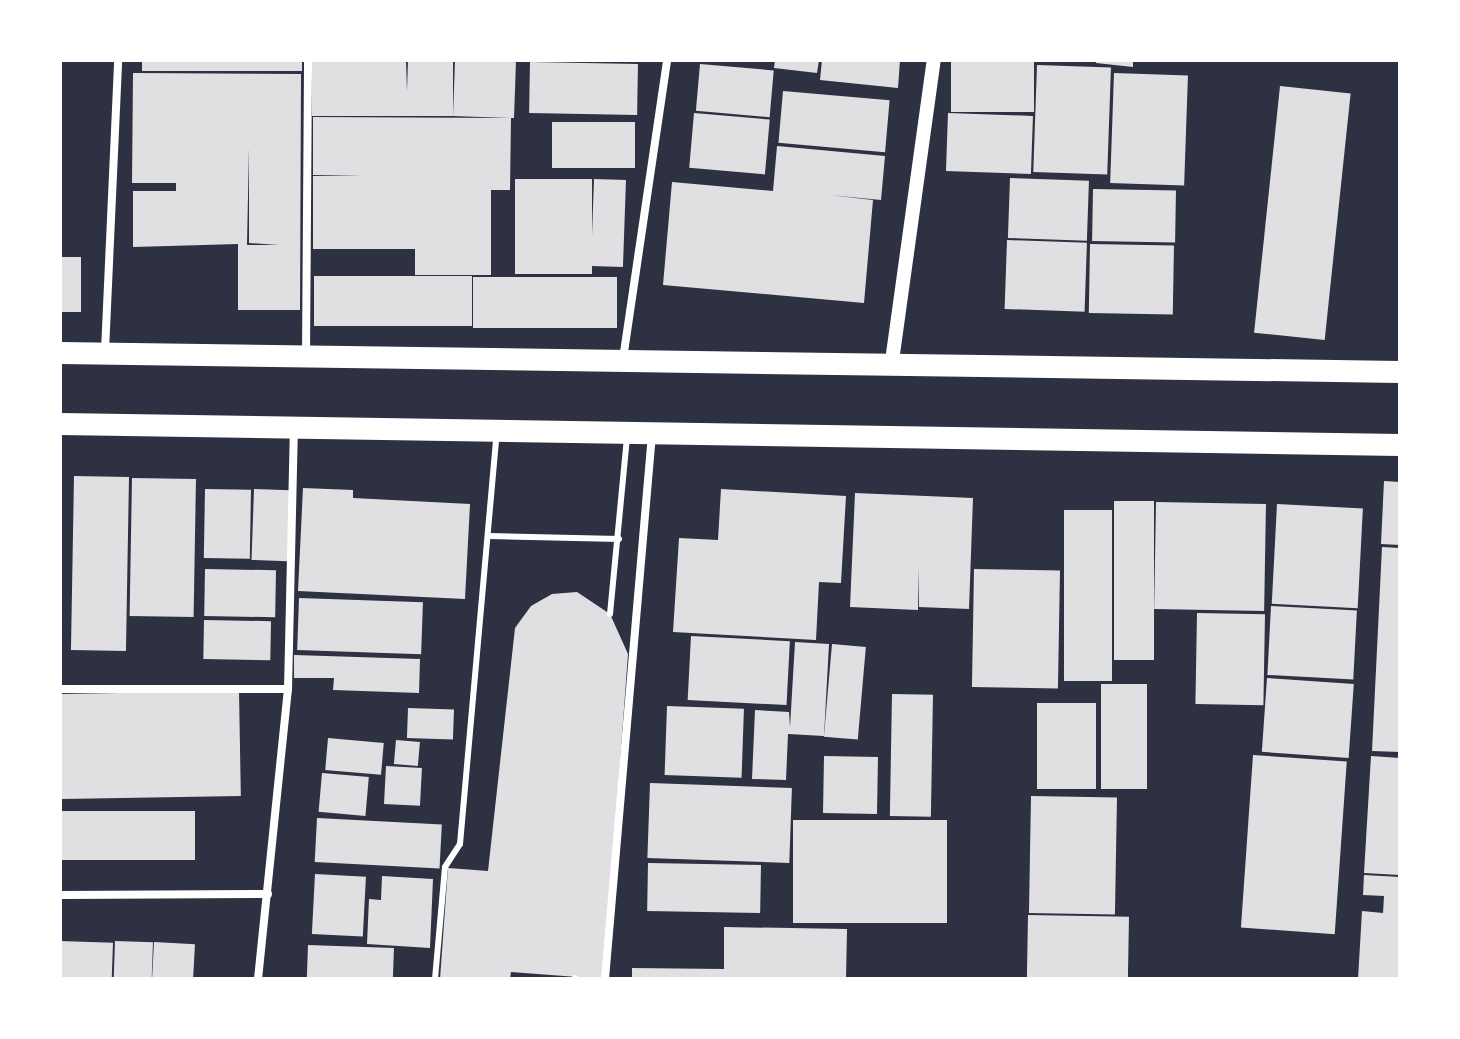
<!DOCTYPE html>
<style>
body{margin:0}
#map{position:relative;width:1460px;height:1039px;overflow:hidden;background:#2d3142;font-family:"Open Sans",sans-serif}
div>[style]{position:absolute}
.building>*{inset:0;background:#e0e0e3;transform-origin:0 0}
.service>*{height:6px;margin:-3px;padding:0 3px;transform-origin:3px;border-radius:3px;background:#fff}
.minor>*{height:8px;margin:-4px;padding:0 4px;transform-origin:4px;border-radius:4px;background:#fff}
.tertiary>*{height:14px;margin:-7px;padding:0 7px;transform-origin:7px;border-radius:7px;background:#fff}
.trunk>*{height:22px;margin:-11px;padding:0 11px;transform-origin:11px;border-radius:11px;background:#fff}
span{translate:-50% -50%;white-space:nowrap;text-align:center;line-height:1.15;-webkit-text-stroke:7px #fff;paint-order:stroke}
.frame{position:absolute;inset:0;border:62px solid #fff;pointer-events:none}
</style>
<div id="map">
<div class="building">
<i style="left:142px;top:60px;width:160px;height:11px"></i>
<i style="clip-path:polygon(312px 60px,406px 61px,407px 91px,408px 60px,453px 60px,453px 116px,312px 116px)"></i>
<i style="left:455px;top:60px;width:61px;height:56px;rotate:2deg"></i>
<i style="clip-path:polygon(775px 60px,819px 60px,817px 73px,774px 68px)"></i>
<i style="clip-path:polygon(822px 60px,900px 60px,898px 88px,820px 80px)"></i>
<i style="left:951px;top:60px;width:83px;height:52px"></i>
<i style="clip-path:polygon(1096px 60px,1133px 60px,1133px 67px,1096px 63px)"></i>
<i style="left:530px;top:62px;width:108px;height:51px;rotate:1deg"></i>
<i style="left:700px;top:64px;width:74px;height:47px;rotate:5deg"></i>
<i style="left:1037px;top:65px;width:74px;height:107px;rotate:2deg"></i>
<i style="clip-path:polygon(evenodd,133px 73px,301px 74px,300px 310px,238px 310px,238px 244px,133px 247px,133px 191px,176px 191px,176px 183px,132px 183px,133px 73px,249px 148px,249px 243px,278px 245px,247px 245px,249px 148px)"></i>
<i style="left:1114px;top:73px;width:74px;height:110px;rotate:2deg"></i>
<i style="left:1280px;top:86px;width:71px;height:248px;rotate:6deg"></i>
<i style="left:783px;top:91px;width:107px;height:52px;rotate:5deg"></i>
<i style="left:694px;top:113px;width:76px;height:55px;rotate:5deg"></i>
<i style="left:948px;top:113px;width:85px;height:58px;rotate:2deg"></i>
<i style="clip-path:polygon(313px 117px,511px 118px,510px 190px,491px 190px,491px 275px,415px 275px,415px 249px,313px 249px,313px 176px,364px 175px,313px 175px)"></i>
<i style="left:552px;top:122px;width:83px;height:46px"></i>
<i style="clip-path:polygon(777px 146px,885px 156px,881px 200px,829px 195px,873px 200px,864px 303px,663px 285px,672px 182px,773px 191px)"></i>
<i style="left:1010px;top:178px;width:79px;height:60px;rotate:2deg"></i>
<i style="left:515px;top:179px;width:77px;height:95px"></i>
<i style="left:594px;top:179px;width:32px;height:87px;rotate:2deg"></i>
<i style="left:1093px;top:189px;width:83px;height:52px;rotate:1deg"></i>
<i style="left:1007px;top:240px;width:80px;height:69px;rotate:2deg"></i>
<i style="left:1090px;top:244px;width:84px;height:69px;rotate:1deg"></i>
<i style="left:60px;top:257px;width:21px;height:55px"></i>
<i style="left:314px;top:276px;width:158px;height:50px"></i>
<i style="left:473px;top:277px;width:144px;height:51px"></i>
<i style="left:74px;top:476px;width:55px;height:174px;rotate:1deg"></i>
<i style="left:132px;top:478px;width:64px;height:138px;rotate:1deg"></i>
<i style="clip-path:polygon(1384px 481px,1400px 482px,1400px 545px,1381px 544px)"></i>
<i style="clip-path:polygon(303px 488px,353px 490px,353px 498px,470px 504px,465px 599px,298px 591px)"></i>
<i style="left:205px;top:489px;width:46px;height:69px;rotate:1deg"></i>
<i style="left:254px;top:489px;width:36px;height:71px;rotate:2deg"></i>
<i style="clip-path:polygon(721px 489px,846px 496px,841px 583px,819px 582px,816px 640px,673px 632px,679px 538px,718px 540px)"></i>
<i style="clip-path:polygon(855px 493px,973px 498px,969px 609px,919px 607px,919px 567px,918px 610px,850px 607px)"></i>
<i style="left:1114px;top:501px;width:40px;height:159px"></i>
<i style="left:1156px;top:502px;width:110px;height:107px;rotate:1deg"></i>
<i style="left:1277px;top:504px;width:86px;height:100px;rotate:3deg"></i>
<i style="left:1064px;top:510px;width:48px;height:171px"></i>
<i style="clip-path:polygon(1382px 547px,1400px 548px,1400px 752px,1372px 751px)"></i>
<i style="left:205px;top:569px;width:71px;height:47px;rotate:1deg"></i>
<i style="left:974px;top:569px;width:86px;height:118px;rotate:1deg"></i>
<i style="clip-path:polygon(577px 592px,610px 614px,628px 654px,604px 979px,511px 972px,510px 979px,440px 979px,448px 868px,488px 871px,515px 628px,531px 606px,552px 594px)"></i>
<i style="left:299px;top:598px;width:124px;height:52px;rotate:2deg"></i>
<i style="left:1271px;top:606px;width:86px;height:69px;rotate:3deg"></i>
<i style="left:1197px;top:613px;width:68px;height:91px;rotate:1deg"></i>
<i style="left:204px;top:620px;width:67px;height:39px;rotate:1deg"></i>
<i style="left:691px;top:636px;width:99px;height:64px;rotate:3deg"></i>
<i style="clip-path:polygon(795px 642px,829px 644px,824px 736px,788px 734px,786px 780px,752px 779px,755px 710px,789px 712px,790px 727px)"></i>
<i style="left:832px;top:644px;width:34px;height:93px;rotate:5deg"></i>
<i style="clip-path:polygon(294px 655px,420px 659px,419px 693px,333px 690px,334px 678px,294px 678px)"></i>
<i style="left:1267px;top:678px;width:87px;height:74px;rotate:4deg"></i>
<i style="left:1101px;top:684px;width:46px;height:105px"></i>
<i style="left:239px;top:691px;width:105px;height:179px;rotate:89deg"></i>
<i style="left:892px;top:694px;width:41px;height:122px;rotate:1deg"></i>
<i style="left:1037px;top:703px;width:59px;height:86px"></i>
<i style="left:667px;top:706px;width:77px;height:69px;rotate:2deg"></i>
<i style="left:408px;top:708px;width:46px;height:30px;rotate:2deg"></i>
<i style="left:328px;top:738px;width:56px;height:32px;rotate:5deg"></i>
<i style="left:396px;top:740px;width:24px;height:24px;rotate:5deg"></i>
<i style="left:1253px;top:755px;width:94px;height:173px;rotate:4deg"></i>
<i style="left:824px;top:756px;width:54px;height:57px;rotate:1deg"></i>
<i style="clip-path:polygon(1371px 756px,1400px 758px,1400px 875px,1364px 873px)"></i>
<i style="left:386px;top:766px;width:36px;height:38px;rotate:3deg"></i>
<i style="left:322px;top:773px;width:47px;height:39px;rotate:5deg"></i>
<i style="left:650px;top:783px;width:142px;height:75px;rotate:2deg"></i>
<i style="left:1031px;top:796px;width:86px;height:117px;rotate:1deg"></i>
<i style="left:60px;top:811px;width:135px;height:49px"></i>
<i style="left:317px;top:818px;width:125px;height:44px;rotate:3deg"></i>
<i style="left:793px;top:820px;width:154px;height:103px"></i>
<i style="left:648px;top:863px;width:113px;height:48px;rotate:1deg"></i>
<i style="left:315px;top:874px;width:51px;height:60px;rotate:3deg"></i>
<i style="clip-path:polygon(1364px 875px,1400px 877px,1400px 979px,1358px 979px,1362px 911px,1383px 913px,1384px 896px,1363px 895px)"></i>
<i style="clip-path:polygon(382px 876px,433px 879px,430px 948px,367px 944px,369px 899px,381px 900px)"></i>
<i style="left:1028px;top:915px;width:101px;height:62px;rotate:1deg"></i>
<i style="clip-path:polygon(724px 927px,847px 929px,846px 979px,632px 979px,632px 968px,724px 969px)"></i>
<i style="left:60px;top:941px;width:53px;height:38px;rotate:2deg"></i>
<i style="left:115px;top:941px;width:38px;height:38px;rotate:2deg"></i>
<i style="left:154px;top:942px;width:41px;height:37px;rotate:3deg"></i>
<i style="left:308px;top:945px;width:86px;height:34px;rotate:2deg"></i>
</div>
<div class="service">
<i style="left:490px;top:536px;width:129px;rotate:1.3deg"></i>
<i style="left:610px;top:614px;width:179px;rotate:-84.5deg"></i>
<i style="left:435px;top:979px;width:112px;rotate:-84.9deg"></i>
<i style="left:445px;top:867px;width:27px;rotate:-57deg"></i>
<i style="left:460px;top:844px;width:409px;rotate:-84.9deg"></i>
<i style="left:575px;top:979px;width:1px;rotate:-90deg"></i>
</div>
<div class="minor">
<i style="left:105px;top:351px;width:291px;rotate:-87.4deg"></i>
<i style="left:306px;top:355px;width:295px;rotate:-89.6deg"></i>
<i style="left:623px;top:359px;width:302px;rotate:-81.6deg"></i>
<i style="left:60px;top:689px;width:228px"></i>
<i style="left:60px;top:895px;width:208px;rotate:-0.3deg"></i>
<i style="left:258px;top:979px;width:292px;rotate:-84.1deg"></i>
<i style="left:288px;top:689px;width:260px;rotate:-88.7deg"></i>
<i style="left:605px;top:979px;width:547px;rotate:-85.07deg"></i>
</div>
<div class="tertiary">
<i style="left:892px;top:361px;width:304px;rotate:-82.1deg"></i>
</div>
<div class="trunk">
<i style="left:60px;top:353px;width:1340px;rotate:0.81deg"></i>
<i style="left:60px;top:424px;width:1340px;rotate:0.9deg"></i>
</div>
<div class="frame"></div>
</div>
